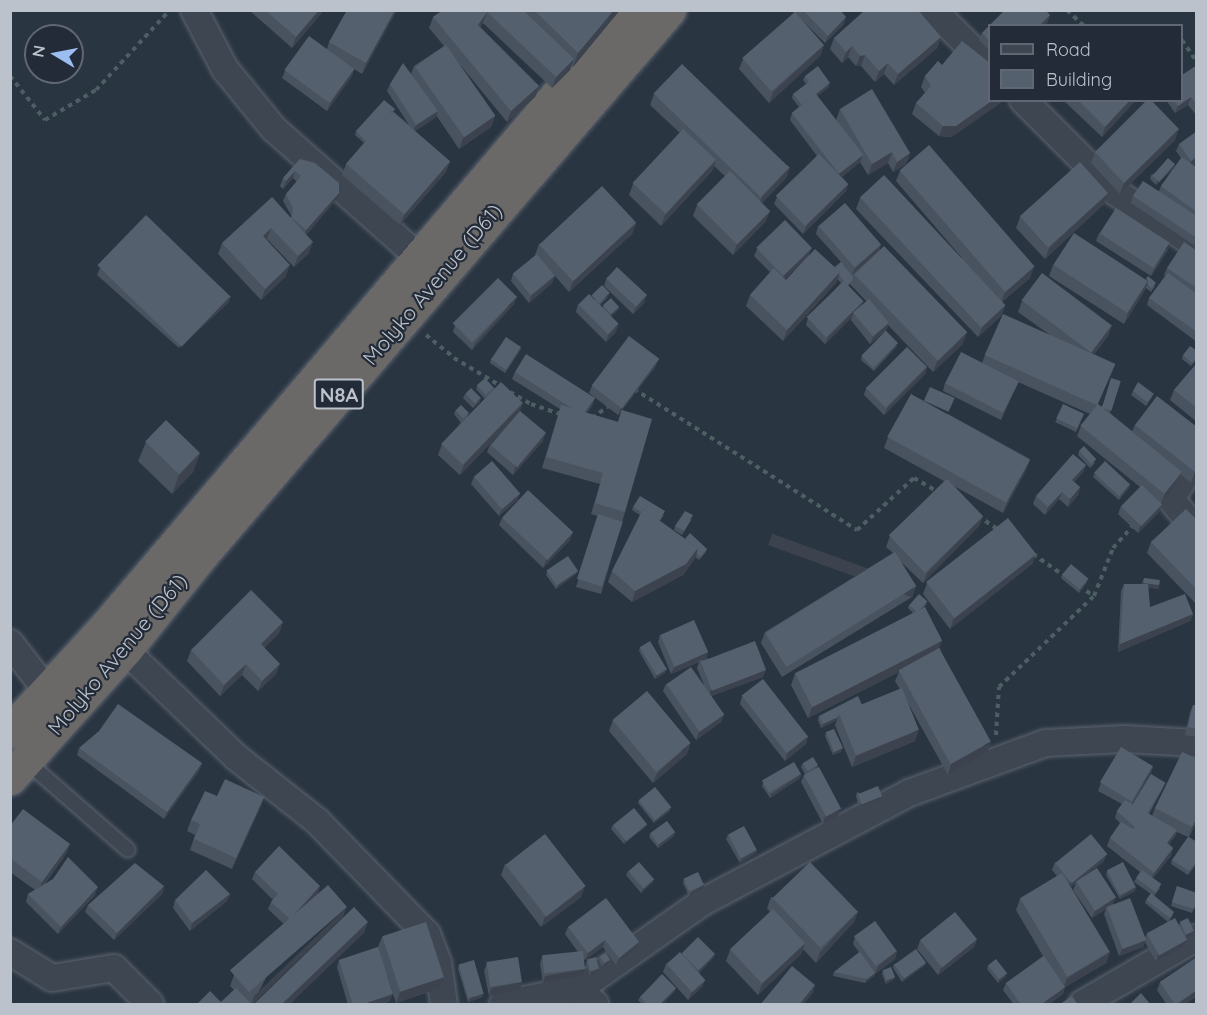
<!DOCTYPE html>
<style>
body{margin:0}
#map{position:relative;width:1207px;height:1015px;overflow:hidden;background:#2a3542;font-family:Quicksand,sans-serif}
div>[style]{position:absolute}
.path>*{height:4px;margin-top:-2px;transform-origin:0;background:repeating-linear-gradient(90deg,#4c5f62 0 4.5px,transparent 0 9px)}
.roads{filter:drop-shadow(0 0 2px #5c646f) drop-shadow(0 0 2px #5c646f)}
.service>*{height:14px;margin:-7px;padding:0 7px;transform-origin:7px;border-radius:7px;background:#3e4652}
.minor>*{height:26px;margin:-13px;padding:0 13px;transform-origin:13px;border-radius:13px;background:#3e4652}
.trunk>*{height:33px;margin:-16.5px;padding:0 16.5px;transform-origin:16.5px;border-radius:16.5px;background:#6a6967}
.wall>*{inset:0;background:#49535f}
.shaded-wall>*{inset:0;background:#3c434e;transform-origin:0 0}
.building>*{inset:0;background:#55606f;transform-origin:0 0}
span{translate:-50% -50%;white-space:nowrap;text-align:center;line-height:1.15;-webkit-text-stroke:4.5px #232b38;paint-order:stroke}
.shield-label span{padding:2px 4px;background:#232b38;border:2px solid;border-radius:4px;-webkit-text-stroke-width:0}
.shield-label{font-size:20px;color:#bbc2cc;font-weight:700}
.street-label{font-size:21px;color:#bbc2cc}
.frame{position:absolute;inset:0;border:12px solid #bbc2cc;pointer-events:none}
.legend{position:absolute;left:988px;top:24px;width:195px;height:78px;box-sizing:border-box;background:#232b38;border:2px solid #606773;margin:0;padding:8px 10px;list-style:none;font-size:18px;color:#bbc2cc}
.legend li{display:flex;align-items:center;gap:12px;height:30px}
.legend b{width:30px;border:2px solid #606773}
.north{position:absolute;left:24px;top:24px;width:60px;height:60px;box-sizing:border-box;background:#232b38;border:2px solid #606773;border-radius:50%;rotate:280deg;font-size:16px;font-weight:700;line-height:24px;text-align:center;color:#bbc2cc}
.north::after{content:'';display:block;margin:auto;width:21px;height:27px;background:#9cbdf1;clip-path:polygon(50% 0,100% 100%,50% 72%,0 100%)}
</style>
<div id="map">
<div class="path">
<i style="left:1067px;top:10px;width:23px;rotate:43deg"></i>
<i style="left:1182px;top:40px;width:25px;rotate:56deg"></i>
<i style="left:10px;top:76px;width:56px;rotate:51.5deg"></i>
<i style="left:45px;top:120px;width:59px;rotate:-30.5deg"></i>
<i style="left:96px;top:90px;width:108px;rotate:-47.3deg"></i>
<i style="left:426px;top:335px;width:36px;rotate:39deg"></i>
<i style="left:454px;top:358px;width:55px;rotate:30.8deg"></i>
<i style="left:634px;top:389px;width:264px;rotate:32.3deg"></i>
<i style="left:857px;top:530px;width:77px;rotate:-42.4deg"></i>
<i style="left:914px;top:478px;width:28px;rotate:30deg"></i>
<i style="left:510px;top:392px;width:24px;rotate:30deg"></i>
<i style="left:531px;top:404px;width:34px;rotate:19deg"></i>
<i style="left:592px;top:418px;width:22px;rotate:-36deg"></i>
<i style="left:978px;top:516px;width:25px;rotate:34deg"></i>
<i style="left:1033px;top:554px;width:40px;rotate:34.9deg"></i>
<i style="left:1079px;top:586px;width:18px;rotate:34deg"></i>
<i style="left:996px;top:735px;width:48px;rotate:-86.4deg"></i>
<i style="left:999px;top:687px;width:132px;rotate:-43.8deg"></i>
<i style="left:1094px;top:596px;width:52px;rotate:-68.4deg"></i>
<i style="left:1113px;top:548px;width:31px;rotate:-48deg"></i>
</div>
<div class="roads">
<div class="service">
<i style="left:26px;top:761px;width:135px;rotate:41.1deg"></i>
</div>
<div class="minor">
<i style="left:194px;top:10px;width:67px;rotate:62.3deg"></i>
<i style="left:225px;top:69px;width:77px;rotate:50.8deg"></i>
<i style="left:274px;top:129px;width:196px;rotate:41.5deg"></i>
<i style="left:933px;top:10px;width:81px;rotate:45deg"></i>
<i style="left:1023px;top:100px;width:129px;rotate:45deg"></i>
<i style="left:1114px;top:191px;width:98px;rotate:33.4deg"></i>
<i style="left:1196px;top:460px;width:46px;rotate:122.7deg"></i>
<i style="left:1171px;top:499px;width:40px;rotate:51deg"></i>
<i style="left:10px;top:643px;width:62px;rotate:52.2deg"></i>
<i style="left:125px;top:650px;width:154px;rotate:43.9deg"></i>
<i style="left:236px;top:757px;width:103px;rotate:38.3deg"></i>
<i style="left:317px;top:821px;width:158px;rotate:45.8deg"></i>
<i style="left:427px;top:934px;width:31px;rotate:69deg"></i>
<i style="left:438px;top:963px;width:41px;rotate:81.7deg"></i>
<i style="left:10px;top:952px;width:49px;rotate:31.8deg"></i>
<i style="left:52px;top:978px;width:63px;rotate:-9.2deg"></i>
<i style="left:114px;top:968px;width:51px;rotate:45deg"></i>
<i style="left:579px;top:989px;width:151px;rotate:-35.1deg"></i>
<i style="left:703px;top:902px;width:233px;rotate:-27.9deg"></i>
<i style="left:909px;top:793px;width:146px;rotate:-20.1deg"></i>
<i style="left:1046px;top:743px;width:78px;rotate:-2.9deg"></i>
<i style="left:1124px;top:739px;width:72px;rotate:3.2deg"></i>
<i style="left:503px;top:1004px;width:77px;rotate:-11.2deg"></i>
<i style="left:579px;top:989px;width:22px;rotate:43deg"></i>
<i style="left:1082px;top:1004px;width:132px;rotate:-30.1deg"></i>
</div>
<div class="trunk">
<i style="left:10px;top:731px;width:145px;rotate:-47.5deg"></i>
<i style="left:108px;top:624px;width:805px;rotate:-49.68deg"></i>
<i style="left:10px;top:778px;width:172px;rotate:-48.1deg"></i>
<i style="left:125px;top:650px;width:123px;rotate:-51.3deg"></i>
<i style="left:202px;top:554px;width:717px;rotate:-49.36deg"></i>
</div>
</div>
<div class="wall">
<i style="clip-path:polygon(249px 10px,324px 10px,292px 48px)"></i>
<i style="clip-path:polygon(397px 10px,362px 74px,354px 69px,352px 76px,327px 111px,282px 78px,285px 71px,327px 49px,329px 42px)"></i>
<i style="clip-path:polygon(443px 10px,620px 10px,573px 67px,572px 66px,570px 70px,552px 88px,483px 23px,480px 27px,539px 86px,535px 97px,507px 122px,457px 61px,495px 116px,491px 127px,459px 149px,436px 115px,435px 118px,415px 131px,450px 161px,446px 172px,400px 225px,342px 175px,346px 164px,364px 143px,355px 135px,356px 131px,394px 112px,409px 125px,387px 91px,390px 84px,411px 74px,414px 66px,444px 46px,429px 28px,433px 17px)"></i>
<i style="clip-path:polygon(792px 10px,840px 10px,844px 24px,825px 43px,803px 21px,824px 45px,820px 56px,769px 103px,739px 69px,743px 59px,794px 13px)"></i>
<i style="clip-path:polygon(1005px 10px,1045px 10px,1050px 15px,1047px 23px,1044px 26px,990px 26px,990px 51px,979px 40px,982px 33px)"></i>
<i style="clip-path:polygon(941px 37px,937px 48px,894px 85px,884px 74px,875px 82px,861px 66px,856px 66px,848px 57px,842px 63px,830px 49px,834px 38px)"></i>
<i style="clip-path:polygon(938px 61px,952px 137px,939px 136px,912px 114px,916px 103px,925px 93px,921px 87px,925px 76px)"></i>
<i style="clip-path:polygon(1197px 65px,1197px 116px,1188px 105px,1175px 113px,1166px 100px,1182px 100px)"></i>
<i style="clip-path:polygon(805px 76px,829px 87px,817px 96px,836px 120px,840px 109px,910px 153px,906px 164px,893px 172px,888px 163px,868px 175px,860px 162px,842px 177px,848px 184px,846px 191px,803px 234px,774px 204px,777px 197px,817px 156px,790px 120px,792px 113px,799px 107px,792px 98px,793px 94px,806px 84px,803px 80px)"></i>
<i style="clip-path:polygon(654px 94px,790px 167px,786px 178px,762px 203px,766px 221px,733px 255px,693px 216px,697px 205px,725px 176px,714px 166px,712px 171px,661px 226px,629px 195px,633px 184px,680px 133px,650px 105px)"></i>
<i style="clip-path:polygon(1063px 100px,1136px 100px,1102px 137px)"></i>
<i style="clip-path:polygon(1175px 140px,1120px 194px,1091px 163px,1095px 152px)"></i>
<i style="clip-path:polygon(1179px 144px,1197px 163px,1193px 165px,1197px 168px,1197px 247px,1131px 203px,1133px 196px,1159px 191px,1161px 186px,1181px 158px,1176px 151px)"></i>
<i style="clip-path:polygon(300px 159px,336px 200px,306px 234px,309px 253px,294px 267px,267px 239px,267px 240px,286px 276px,261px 300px,218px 254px,222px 243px,291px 217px,291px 215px,283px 201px,286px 194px,297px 182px,293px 178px,283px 189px,280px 186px,283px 178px)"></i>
<i style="clip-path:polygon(1175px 164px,1174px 168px,1156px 185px,1150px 179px,1151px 175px)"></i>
<i style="clip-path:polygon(900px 171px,1030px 278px,1003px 301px,1002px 315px,978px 337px,856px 209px,860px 198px,962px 258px,896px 181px)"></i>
<i style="clip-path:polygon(1108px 193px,1104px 204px,1045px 259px,1016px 228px,1020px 217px)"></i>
<i style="clip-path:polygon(636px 223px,632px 234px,569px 292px,555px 276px,552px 283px,529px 303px,511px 281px,513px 274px,536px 255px,535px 255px,539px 244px)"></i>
<i style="clip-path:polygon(evenodd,818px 226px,881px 245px,879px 251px,963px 344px,933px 372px,888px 325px,886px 331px,897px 346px,874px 371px,861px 360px,862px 356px,885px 331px,870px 344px,851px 320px,852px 317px,825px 344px,806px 325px,808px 318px,841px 283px,837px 279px,836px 283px,783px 341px,746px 306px,750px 295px,770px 272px,754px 256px,757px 249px,809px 255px,835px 267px,841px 262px,816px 234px,818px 226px,806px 258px,786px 280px,785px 279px,806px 258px,818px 226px,850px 284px,867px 302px,861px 307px,863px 301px,848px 286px,850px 284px)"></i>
<i style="clip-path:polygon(1099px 233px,1168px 250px,1151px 276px,1096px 241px)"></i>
<i style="clip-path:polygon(1197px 251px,1197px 342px,1147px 305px,1149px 298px,1165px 276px,1164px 275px,1167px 268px)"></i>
<i style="clip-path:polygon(1053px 265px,1155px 286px,1151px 292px,1146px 288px,1124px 324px,1049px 276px)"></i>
<i style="clip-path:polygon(100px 268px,231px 296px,228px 303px,179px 348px,97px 275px)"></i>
<i style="clip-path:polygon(606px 279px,644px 303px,633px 314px,604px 286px)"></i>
<i style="clip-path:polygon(608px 297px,600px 305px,603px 308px,603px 306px,619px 307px,618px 310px,611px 316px,616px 332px,606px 342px,576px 312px,578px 304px)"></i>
<i style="clip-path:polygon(1022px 301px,1112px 325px,1108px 336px,1094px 354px,1115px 364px,1098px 404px,1101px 407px,1121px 381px,1110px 413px,1132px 431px,1135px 425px,1197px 427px,1197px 476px,1191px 483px,1181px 475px,1178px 482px,1161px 504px,1159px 512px,1138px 533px,1118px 514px,1121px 506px,1140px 487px,1077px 436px,1081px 426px,1090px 414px,1018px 382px,1001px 420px,943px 391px,945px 383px,982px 363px,985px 355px,1050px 335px,1018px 312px)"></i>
<i style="clip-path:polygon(514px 304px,472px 350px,453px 332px,455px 325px)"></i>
<i style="clip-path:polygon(521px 347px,520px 351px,505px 373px,490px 363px,491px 359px)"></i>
<i style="clip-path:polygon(1197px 351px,1197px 359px,1191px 366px,1182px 359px,1183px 355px)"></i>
<i style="clip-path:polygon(1197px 363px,1197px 422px,1170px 400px,1174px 390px)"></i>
<i style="clip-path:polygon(656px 366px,622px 410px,625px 512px,601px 594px,576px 587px,598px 516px,591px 514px,600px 484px,542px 468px,560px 409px,512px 379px,515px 372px,595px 398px,592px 406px,587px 413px,618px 422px,621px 412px,618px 415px,589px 393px,592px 386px)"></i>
<i style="clip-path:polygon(927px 367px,925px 374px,884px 415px,864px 395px,866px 388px)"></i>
<i style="clip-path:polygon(477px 386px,494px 388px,523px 403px,519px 412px,543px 441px,513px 475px,487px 452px,490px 445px,506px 427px,460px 475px,438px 455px,442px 444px,461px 423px,454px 414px,455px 411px,469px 413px,467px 417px,485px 399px,476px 389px)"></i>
<i style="clip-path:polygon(1133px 391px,1152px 397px,1146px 406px,1131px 395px)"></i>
<i style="clip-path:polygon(465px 394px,480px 402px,473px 408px,463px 398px)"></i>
<i style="clip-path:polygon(948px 414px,1030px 459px,1026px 470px,1003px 513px,954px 486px,983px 516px,979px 526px,923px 583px,900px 561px,916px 586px,912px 597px,782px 677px,761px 643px,765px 632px,893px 553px,886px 547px,890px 536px,944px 481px,884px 448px,888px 437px)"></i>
<i style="clip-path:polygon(1084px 414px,1076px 432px,1055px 422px,1057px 419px)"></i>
<i style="clip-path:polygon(146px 442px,200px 453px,193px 472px,172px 494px,138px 461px)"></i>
<i style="clip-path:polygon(1079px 451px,1095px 463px,1090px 468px,1078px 455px)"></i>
<i style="clip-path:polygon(1086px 465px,1083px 472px,1074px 482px,1080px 487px,1078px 495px,1068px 507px,1059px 499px,1045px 515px,1033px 504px,1036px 496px)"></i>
<i style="clip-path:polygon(1095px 473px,1130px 484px,1129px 488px,1119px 500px,1093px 477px)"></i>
<i style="clip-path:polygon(474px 477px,520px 493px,517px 500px,499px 516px,471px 484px)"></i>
<i style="clip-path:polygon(633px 507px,664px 515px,660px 521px,685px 539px,707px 549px,706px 552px,699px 560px,695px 557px,683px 575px,632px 602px,608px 582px,612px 571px,640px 515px,632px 510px)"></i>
<i style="clip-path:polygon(502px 518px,570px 540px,543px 568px,499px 525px)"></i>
<i style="clip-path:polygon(692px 519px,682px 535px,674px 530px,675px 526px)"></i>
<i style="clip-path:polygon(1197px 520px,1197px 605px,1147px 553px,1151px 542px)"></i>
<i style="clip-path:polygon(1036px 554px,1032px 564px,950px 629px,923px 594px,927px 583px)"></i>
<i style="clip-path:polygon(547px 571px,578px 571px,576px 574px,556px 589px,546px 575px)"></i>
<i style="clip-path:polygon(1062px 575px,1087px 582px,1079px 593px,1061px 578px)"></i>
<i style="clip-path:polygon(1144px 578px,1159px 585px,1158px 589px,1148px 587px,1150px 607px,1193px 614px,1190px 621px,1118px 652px,1121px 591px,1124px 584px,1142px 584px)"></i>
<i style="clip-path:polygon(927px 601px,926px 605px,922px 609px,987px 753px,948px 775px,908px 703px,915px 741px,852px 767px,835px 725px,837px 720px,821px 728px,818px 720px,819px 716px,862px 705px,900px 689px,895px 681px,899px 672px,808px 718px,791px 685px,795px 674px,913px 613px,908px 608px,909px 605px)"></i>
<i style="clip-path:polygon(283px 622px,279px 633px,264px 648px,276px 674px,258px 691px,242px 675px,220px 696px,187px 661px,191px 650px)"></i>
<i style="clip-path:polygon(660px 635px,708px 652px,706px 658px,763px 677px,711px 696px,724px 715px,721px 722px,696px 740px,663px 691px,666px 684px,704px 685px,697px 668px,699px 662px,671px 674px,658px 642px)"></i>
<i style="clip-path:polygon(640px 647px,665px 673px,655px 679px,639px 651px)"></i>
<i style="clip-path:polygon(742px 696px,808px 736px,806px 744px,785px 761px,740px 704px)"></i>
<i style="clip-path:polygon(1193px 705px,1197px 705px,1197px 737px,1185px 735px,1190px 712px)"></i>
<i style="clip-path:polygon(613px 720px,687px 754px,653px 783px,609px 731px)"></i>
<i style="clip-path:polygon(826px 732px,841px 752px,833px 755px,825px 736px)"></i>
<i style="clip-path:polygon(79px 748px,202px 763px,199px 771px,164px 819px,77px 755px)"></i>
<i style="clip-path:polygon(1197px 759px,1197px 821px,1189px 837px,1195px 841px,1197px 837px,1197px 863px,1188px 875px,1171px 864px,1172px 860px,1188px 837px,1177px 832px,1174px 838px,1169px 844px,1173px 848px,1171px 856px,1153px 878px,1160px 888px,1154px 896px,1134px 882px,1140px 872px,1107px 846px,1110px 838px,1120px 823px,1115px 818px,1117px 811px,1122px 804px,1098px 791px,1101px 783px,1153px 766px,1151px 773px,1136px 799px,1164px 786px,1149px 814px,1152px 816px,1155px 808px)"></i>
<i style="clip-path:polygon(803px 763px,818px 765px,817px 768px,838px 816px,823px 824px,801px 782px,804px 775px,805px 774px,801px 767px)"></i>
<i style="clip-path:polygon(801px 774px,800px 778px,770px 798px,762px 786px,763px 783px)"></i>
<i style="clip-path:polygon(857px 792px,880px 800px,859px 807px,856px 796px)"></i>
<i style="clip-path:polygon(217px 796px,264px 797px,260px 808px,232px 869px,190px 850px,195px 835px,187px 831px,191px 820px)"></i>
<i style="clip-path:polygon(639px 800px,670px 811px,654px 823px,638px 803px)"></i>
<i style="clip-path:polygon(647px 824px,645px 827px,624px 844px,611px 829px,613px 825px)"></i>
<i style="clip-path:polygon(10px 826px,70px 844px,66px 854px,44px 885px,95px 895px,58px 934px,26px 902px,28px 894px,35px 890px,10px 872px)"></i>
<i style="clip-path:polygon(650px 834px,674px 836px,658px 848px,649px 837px)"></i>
<i style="clip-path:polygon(728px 835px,757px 850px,756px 853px,740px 863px,726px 839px)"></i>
<i style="clip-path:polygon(1104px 861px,1080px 880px,1113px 904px,1145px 938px,1147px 933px,1168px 922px,1145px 903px,1146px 900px,1173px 915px,1169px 921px,1179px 925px,1180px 922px,1194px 931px,1193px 935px,1186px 938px,1184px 947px,1156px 962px,1145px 942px,1143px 947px,1119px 956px,1104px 914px,1106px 909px,1092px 918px,1073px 890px,1076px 883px,1071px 887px,1110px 952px,1106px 963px,1065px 987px,1063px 994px,1048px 1005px,1014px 1005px,1003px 990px,1006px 983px,1043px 956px,1016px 910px,1020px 899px,1057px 876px,1052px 870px,1055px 862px)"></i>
<i style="clip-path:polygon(505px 864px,581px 897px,541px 927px,501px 875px)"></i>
<i style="clip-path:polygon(628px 871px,654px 879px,652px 883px,641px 893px,626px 875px)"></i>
<i style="clip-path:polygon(1107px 871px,1136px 887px,1135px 891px,1120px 899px,1106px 875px)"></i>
<i style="clip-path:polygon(255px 872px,318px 894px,300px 912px,252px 1005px,196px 1005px,221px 1002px,234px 990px,230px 986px,234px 975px,286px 926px,268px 909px,271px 902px,273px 900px,252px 879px)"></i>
<i style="clip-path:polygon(684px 879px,703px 889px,689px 896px,683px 883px)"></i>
<i style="clip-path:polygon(164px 886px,162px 894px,114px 940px,85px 912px,88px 905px)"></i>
<i style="clip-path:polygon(1177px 886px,1197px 901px,1192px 913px,1171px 906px)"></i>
<i style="clip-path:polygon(230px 894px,227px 901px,190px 931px,173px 908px,175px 900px)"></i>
<i style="clip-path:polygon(771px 897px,858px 911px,854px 922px,816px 963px,803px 949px,801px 954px,758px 995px,726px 961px,730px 950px,770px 912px,767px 908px)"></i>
<i style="clip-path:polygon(568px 927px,636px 949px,616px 965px,603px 947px,585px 960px,584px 959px,583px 976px,543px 983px,540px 964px,542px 957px,578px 952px,565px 934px)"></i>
<i style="clip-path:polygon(382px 937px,444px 977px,440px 988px,396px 1003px,387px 975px,390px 1001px,380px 1005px,348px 1005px,337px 967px,339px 960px,378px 947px)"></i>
<i style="clip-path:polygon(855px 937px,897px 951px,895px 959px,875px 974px,874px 976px,865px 983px,833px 976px,834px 972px,859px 952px,853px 944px)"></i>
<i style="clip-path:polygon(977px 939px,974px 947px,938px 975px,917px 949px,920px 941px)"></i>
<i style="clip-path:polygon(682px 954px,714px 957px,699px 973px,705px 980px,702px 987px,688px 1000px,663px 972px,666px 964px)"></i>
<i style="clip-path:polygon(600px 956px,610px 960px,608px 964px,602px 967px,599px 960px)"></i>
<i style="clip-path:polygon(1197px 957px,1197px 996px,1184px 1005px,1167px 1005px,1157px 990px,1160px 982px)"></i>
<i style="clip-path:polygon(587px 960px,598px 973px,590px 976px,586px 963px)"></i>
<i style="clip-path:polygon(487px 963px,522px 982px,520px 990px,489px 996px,484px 971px)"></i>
<i style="clip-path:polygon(926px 963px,924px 966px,902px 982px,893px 968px,894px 964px)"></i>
<i style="clip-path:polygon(459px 965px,483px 997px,468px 1002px,458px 969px)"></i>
<i style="clip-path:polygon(988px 965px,1007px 973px,1006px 976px,998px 983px,987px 969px)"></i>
<i style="clip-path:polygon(883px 970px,895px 977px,893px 980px,886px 984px,882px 974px)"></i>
<i style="clip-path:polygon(676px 988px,674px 992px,662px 1005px,643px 1005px,638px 1000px,640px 997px)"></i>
</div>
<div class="shaded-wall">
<i style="clip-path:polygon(319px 10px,324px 10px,292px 48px,296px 37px)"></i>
<i style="clip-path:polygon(395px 10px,397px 10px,362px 74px,366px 63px)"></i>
<i style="clip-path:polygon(614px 10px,620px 10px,573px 67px,578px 53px)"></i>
<i style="clip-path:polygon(487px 12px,483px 23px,474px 36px,478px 25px)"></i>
<i style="clip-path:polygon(1050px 15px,1047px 23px,1044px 26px,1039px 26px)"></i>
<i style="clip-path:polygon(846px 17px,844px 24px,825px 43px,828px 36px)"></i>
<i style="clip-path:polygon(941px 37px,937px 48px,894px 85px,898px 74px)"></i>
<i style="clip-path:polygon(824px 45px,820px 56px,769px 103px,773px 92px)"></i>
<i style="clip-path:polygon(852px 46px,848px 57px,842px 63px,846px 52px)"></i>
<i style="clip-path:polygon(865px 55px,861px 66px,856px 66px,860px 56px)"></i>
<i style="clip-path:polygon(574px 59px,570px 70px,552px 88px,556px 77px)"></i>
<i style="clip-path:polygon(888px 63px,884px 74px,875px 82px,879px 71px)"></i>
<i style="clip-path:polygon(354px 69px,352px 76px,327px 111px,330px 103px)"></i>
<i style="clip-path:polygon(830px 83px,829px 87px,800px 109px,802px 105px)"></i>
<i style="clip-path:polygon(539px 86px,535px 97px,507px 122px,511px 111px)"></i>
<i style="clip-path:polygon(1191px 97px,1188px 105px,1175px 113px,1178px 106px)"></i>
<i style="clip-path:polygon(993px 100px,1005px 100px,952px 137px,939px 136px,943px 126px)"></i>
<i style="clip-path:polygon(1130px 100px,1136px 100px,1102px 137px,1105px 127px)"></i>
<i style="clip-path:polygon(438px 111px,435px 118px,413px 132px,416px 125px)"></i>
<i style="clip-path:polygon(495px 116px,491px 127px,459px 149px,463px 138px)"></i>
<i style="clip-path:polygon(1179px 129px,1175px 140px,1120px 194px,1124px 183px)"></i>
<i style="clip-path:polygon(892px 152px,888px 163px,868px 175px,872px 164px)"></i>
<i style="clip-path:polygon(910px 153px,906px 164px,893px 172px,897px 162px)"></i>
<i style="clip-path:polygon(863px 155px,860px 162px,837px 181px,839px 174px)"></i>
<i style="clip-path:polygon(1197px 157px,1197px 163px,1188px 169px,1191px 161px)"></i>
<i style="clip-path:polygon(716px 160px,712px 171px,661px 226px,665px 215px)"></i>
<i style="clip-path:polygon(450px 161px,446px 172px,400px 225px,404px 215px)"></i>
<i style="clip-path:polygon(1175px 164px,1174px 168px,1156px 185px,1157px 182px)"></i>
<i style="clip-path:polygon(790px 167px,786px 178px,758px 207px,762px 197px)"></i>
<i style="clip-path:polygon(295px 171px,293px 178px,283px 189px,286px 181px)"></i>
<i style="clip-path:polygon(848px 184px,846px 191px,803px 234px,806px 226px)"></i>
<i style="clip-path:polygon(339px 193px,336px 200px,304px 238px,306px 230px)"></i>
<i style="clip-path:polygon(1108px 193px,1104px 204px,1045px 259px,1049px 248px)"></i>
<i style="clip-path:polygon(770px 211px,766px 221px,733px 255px,737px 244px)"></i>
<i style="clip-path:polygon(636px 223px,632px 234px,569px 292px,573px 281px)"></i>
<i style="clip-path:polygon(271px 228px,267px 239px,259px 247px,263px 236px)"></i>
<i style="clip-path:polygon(313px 242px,309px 253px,294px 267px,298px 256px)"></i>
<i style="clip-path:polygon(1170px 243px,1168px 250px,1151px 276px,1154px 269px)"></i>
<i style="clip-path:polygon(881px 245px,878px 252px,852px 275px,855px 268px)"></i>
<i style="clip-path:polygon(812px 248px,809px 255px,781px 283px,783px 276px)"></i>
<i style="clip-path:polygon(290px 265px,286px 276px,261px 300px,265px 289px)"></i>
<i style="clip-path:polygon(1034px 267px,1030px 278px,1001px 303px,1005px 292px)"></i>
<i style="clip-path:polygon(840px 272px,836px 283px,783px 341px,787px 330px)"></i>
<i style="clip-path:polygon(555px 276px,552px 283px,529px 303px,531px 296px)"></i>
<i style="clip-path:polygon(1148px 281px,1144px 292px,1124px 324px,1128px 313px)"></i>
<i style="clip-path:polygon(610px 293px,608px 297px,598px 307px,600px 304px)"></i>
<i style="clip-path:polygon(647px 295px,644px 303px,633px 314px,636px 307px)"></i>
<i style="clip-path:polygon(231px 296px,228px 303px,179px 348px,181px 341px)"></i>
<i style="clip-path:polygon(517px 297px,514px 304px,472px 350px,475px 343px)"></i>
<i style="clip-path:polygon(863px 301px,861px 308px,854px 313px,852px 317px,825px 344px,828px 337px)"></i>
<i style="clip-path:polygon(1006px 304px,1002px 315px,978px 337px,982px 327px)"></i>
<i style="clip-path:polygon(619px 307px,618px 310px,610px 318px,611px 314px)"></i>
<i style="clip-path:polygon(889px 323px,886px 330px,870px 344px,873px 337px)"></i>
<i style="clip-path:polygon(619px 324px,616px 332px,606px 342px,608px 335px)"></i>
<i style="clip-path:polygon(1112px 325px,1108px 336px,1088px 363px,1092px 352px)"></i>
<i style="clip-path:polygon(967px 333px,963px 344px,933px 372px,937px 361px)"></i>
<i style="clip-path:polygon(898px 343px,897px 346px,874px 371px,876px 368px)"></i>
<i style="clip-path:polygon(521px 347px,520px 351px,505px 373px,507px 370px)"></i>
<i style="clip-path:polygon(659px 359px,656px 366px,618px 415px,621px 408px)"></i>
<i style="clip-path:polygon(927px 367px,925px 374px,884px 415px,887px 408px)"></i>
<i style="clip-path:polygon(1019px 381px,1016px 388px,1001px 420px,1004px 412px)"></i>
<i style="clip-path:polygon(481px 398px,480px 402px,473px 408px,475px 405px)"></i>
<i style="clip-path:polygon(595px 398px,592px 406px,581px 423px,584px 415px)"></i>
<i style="clip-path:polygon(523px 403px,519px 413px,460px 475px,464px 464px)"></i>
<i style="clip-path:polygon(546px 433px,543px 441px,513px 475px,515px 467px)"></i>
<i style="clip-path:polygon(200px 453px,193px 472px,172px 494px,179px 475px)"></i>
<i style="clip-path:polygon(1030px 459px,1026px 470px,1003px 513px,1007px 502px)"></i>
<i style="clip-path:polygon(1086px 465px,1083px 472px,1069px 487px,1072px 480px)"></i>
<i style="clip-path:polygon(1197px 470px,1197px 476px,1191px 483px,1195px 472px)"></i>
<i style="clip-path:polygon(1182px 472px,1178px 482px,1161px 504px,1165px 493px)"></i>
<i style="clip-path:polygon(1130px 484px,1129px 488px,1119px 500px,1121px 496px)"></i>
<i style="clip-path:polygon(1080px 487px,1078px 495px,1068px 507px,1070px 499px)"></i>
<i style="clip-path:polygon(1062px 492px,1059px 499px,1045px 515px,1048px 507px)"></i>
<i style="clip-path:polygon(520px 493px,517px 500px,499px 516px,502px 508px)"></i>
<i style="clip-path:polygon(1162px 504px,1159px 512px,1138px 533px,1140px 526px)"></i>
<i style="clip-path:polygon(983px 516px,979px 526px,923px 583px,927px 573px)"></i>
<i style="clip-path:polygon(573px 532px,570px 540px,543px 568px,546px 560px)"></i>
<i style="clip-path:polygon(698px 548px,695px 559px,683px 575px,632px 602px,635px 591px)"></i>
<i style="clip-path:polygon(1036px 554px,1032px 564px,950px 629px,954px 618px)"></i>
<i style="clip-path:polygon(578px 571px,576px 574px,556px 589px,558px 585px)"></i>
<i style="clip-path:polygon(1089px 579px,1087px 582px,1079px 593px,1080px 589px)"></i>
<i style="left:1143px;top:583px;width:16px;height:4px;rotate:7deg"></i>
<i style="left:916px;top:586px;width:12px;height:153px;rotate:110deg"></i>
<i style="clip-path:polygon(1193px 614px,1190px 621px,1118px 652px,1120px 644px)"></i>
<i style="clip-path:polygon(283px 622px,279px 633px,257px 655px,261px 644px)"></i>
<i style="clip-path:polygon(942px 641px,938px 651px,899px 670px,899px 672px,808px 718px,812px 707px)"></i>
<i style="clip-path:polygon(708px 652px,706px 660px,700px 660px,699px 662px,671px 674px,674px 667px)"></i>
<i style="clip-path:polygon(246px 664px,242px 675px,220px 696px,224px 685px)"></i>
<i style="clip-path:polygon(280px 664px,276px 674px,258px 691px,262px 681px)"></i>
<i style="clip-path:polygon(667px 669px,665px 673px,655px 679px,656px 675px)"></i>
<i style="clip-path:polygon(766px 670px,763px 677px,708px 697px,711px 690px)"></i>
<i style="clip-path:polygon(724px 715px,721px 722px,696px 740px,699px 732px)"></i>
<i style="clip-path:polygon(838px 717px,837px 720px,821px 728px,823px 724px)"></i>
<i style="clip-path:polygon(919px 730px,915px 741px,852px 767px,856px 756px)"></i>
<i style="clip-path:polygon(808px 736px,806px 744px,785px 761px,787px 753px)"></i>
<i style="clip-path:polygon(991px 742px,987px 753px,948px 775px,951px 764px)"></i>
<i style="clip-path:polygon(691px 743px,687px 754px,653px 783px,657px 773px)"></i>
<i style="clip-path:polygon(843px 748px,841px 752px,833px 755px,834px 752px)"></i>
<i style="clip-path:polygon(202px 763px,199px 771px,164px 819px,167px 812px)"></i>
<i style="clip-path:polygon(1153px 766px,1151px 773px,1131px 809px,1133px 802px)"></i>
<i style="clip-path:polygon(801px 774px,800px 778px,770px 798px,771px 794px)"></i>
<i style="clip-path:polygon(882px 796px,880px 800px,859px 807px,861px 803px)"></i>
<i style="clip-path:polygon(264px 797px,260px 808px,232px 869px,236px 858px)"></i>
<i style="clip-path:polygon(671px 807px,670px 811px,654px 823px,655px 820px)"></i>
<i style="clip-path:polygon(841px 809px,838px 816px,823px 824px,825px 817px)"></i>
<i style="clip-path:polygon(1197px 818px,1197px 821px,1188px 837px,1192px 827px)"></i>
<i style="clip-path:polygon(647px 824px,645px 827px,624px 844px,625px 840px)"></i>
<i style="clip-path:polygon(1177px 830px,1174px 838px,1164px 850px,1167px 843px)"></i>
<i style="clip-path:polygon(675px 832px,674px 836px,658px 848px,659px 844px)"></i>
<i style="clip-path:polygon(70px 844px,66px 854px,38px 892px,42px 882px)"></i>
<i style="clip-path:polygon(1173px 848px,1171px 856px,1151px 880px,1154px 873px)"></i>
<i style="clip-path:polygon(757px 850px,756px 853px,740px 863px,741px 859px)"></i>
<i style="clip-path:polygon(1107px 854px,1104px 861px,1068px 889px,1070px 882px)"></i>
<i style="clip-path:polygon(654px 879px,652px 883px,641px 893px,643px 889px)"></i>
<i style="clip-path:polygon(704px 885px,703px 889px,689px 896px,691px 892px)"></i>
<i style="clip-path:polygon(164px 886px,162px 894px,114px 940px,117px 933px)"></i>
<i style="clip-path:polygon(320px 886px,318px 894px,287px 926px,290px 919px)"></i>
<i style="clip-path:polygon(585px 886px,581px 897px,541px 927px,545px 917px)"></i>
<i style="clip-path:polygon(98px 887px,95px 895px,58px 934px,61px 927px)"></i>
<i style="clip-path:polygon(1136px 887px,1135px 891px,1120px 899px,1121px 896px)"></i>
<i style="clip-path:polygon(230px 894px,227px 901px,190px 931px,192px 923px)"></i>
<i style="clip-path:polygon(1116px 897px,1113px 904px,1107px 907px,1106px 909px,1092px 918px,1095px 910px)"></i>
<i style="clip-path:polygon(347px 907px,343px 917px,252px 1005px,251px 1005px,254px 996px)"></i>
<i style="clip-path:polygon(858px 911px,854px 922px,816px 963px,820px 952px)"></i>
<i style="clip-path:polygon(368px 922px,364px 933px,289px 1005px,281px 1005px)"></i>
<i style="clip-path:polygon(1194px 931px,1193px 935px,1184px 939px,1186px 935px)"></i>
<i style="clip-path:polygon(977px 939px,974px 947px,938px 975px,941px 968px)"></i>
<i style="clip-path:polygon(605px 940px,603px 947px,585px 960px,588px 953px)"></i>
<i style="clip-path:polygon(1146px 940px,1143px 947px,1119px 956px,1122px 949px)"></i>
<i style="clip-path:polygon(1187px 940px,1184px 947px,1156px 962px,1158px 955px)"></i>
<i style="clip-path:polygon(639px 942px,636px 949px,616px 965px,619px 958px)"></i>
<i style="clip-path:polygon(805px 943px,801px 954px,758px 995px,762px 984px)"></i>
<i style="clip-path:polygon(897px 951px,895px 959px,875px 974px,874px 976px,865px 983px,867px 979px,875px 973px,878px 966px)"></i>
<i style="clip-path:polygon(1110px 952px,1106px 963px,1065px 987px,1063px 994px,1048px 1005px,1040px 1005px,1063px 989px,1067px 978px)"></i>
<i style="clip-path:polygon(715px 954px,714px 957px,698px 974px,699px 970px)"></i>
<i style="clip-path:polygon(610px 960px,608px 964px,602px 967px,604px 963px)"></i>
<i style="clip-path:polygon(926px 963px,924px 966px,902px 982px,904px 978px)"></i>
<i style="clip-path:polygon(585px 969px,583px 976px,543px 983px,545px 976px)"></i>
<i style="clip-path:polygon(599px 969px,598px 973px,590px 976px,591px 972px)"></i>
<i style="clip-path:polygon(1007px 973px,1006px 976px,998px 983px,999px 979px)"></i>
<i style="clip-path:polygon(444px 977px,440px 988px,396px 1003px,400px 992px)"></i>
<i style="clip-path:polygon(895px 977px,893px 980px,886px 984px,887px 980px)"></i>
<i style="clip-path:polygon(705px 980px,702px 987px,688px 1000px,691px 993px)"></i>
<i style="clip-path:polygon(522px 982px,520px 990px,489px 996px,491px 988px)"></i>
<i style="clip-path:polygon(815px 985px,813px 993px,803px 1005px,799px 1005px)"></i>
<i style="clip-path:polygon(676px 988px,674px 992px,662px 1005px,659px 1005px)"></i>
<i style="clip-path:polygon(1197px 990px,1197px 996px,1184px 1005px,1176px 1005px)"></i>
<i style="clip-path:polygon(393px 994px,390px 1001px,380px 1005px,360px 1005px)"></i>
<i style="clip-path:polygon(484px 994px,483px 997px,468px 1002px,470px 998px)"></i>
</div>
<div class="building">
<i style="clip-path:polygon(265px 10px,319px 10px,296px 37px)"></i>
<i style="clip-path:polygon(347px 10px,395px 10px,366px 63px,329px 42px)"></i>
<i style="clip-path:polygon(443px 10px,523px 10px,574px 59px,556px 77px,487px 12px,478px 25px,539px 86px,511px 111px,433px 17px)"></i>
<i style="clip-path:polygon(534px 10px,614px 10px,578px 53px)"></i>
<i style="clip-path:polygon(803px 10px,840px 10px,846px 17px,828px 36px)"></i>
<i style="clip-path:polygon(865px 10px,918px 10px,941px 37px,898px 74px,888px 63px,879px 71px,865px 55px,860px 56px,852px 46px,846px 52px,834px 38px)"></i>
<i style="clip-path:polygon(1005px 10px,1045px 10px,1050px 15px,1039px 26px,990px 26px,990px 41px,982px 33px)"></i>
<i style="left:795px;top:12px;width:44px;height:70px;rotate:49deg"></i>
<i style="left:309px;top:36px;width:56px;height:42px;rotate:36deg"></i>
<i style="clip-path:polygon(962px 41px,990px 63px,990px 100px,993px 100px,956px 126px,943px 126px,916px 103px,931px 86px,925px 76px,938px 61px,942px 65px)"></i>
<i style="left:446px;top:45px;width:86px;height:38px;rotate:55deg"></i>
<i style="clip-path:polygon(403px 63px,438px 111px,416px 125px,390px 84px)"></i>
<i style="left:682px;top:64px;width:149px;height:41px;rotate:44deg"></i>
<i style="clip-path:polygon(1197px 65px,1197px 105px,1191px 97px,1178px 106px,1174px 100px,1182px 100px,1182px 75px)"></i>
<i style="clip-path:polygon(818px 66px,830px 83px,802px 105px,793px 94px,809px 82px,805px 76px)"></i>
<i style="clip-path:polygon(872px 89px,910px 153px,897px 162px,892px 152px,872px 164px,840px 109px)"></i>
<i style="left:816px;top:94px;width:77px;height:31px;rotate:52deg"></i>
<i style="clip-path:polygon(384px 100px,395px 109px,393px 112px,392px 111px,366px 141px,356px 131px)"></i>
<i style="clip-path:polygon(1078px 100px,1130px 100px,1105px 127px)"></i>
<i style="clip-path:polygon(1147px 100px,1151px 100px,1179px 129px,1124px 183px,1095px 152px)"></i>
<i style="left:392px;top:111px;width:77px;height:70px;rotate:41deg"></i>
<i style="left:683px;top:129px;width:45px;height:74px;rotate:43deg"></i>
<i style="clip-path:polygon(1197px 131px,1197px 157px,1191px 161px,1179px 144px)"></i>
<i style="left:929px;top:145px;width:161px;height:39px;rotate:49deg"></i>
<i style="left:819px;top:154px;width:42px;height:60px;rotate:46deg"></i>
<i style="clip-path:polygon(1182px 157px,1197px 168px,1197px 212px,1161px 186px)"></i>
<i style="left:1168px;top:158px;width:9px;height:24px;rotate:41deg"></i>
<i style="clip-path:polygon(300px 159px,315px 163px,339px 183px,339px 193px,306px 230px,292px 218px,293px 208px,286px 194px,301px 176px,295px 171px,286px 181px,283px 178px)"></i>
<i style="left:1080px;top:162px;width:42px;height:81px;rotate:48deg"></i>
<i style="left:730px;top:171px;width:57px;height:47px;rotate:45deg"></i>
<i style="left:884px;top:175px;width:178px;height:33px;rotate:47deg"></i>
<i style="clip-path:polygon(1143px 181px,1197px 216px,1197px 238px,1133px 196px)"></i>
<i style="left:602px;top:186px;width:50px;height:86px;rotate:47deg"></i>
<i style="clip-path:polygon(272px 197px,313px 242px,298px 256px,271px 228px,263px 236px,290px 265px,265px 289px,222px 243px)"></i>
<i style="left:845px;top:203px;width:55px;height:35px;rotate:49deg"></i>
<i style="left:1116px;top:208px;width:64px;height:30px;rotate:33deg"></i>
<i style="left:146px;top:215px;width:117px;height:70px;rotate:44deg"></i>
<i style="left:785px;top:220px;width:39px;height:40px;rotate:46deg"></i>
<i style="left:1074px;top:233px;width:88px;height:38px;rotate:33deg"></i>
<i style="clip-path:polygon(1184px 242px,1197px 251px,1197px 288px,1167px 268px)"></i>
<i style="left:884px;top:246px;width:120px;height:41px;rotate:46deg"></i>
<i style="clip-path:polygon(815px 249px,840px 272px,787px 330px,750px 295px,774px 268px,786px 280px)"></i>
<i style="left:537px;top:254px;width:28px;height:31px;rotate:51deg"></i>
<i style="clip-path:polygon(841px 262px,853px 277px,852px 281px,847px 285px,839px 275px,840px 272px,835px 267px)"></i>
<i style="left:617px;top:267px;width:41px;height:16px;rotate:43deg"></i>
<i style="left:1042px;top:273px;width:87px;height:34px;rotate:37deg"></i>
<i style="clip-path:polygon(1168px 273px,1197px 294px,1197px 332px,1149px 298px)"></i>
<i style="clip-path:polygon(1148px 276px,1156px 283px,1152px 288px,1147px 284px,1148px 281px,1146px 279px)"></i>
<i style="left:498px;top:278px;width:27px;height:64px;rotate:45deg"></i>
<i style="left:844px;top:281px;width:28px;height:52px;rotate:46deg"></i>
<i style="left:602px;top:285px;width:11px;height:15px;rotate:45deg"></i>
<i style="left:589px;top:294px;width:42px;height:15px;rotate:45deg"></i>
<i style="left:611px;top:298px;width:12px;height:11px;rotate:48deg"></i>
<i style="left:869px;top:299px;width:31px;height:21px;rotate:50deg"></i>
<i style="left:1003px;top:314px;width:123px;height:45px;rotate:24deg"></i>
<i style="left:886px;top:331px;width:17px;height:35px;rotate:45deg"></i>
<i style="left:629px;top:336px;width:38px;height:62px;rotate:37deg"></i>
<i style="left:506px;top:337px;width:18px;height:27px;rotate:34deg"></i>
<i style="clip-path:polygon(1190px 346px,1197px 351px,1197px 357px,1192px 363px,1183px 355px)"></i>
<i style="left:907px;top:347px;width:28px;height:58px;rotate:45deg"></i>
<i style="left:961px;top:352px;width:65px;height:35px;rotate:27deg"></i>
<i style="clip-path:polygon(526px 354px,595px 398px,585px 412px,573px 409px,515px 372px)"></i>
<i style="clip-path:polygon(1197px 363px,1197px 408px,1174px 390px)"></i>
<i style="left:485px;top:378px;width:13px;height:11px;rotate:48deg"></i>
<i style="left:1111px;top:378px;width:10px;height:31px;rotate:17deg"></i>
<i style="left:501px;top:382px;width:30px;height:86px;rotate:44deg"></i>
<i style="clip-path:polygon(1138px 382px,1154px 394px,1147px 402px,1133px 391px)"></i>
<i style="left:930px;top:387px;width:27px;height:15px;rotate:24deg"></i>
<i style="left:471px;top:388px;width:14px;height:8px;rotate:45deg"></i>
<i style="left:911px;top:394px;width:136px;height:49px;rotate:29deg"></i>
<i style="clip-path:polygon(1157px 396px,1197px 427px,1197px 470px,1195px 472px,1135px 425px)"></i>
<i style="left:1063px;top:404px;width:23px;height:16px;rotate:25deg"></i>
<i style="left:1098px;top:404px;width:108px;height:28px;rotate:39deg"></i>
<i style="left:461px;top:405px;width:11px;height:8px;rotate:45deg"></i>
<i style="clip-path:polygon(561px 405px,618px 422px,622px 410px,652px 419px,625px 512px,595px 503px,603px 473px,546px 457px)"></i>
<i style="left:520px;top:411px;width:34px;height:45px;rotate:40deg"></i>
<i style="left:166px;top:420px;width:47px;height:30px;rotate:44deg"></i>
<i style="left:1084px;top:446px;width:18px;height:7px;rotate:47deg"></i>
<i style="clip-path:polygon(1073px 454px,1086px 465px,1072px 480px,1080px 487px,1070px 499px,1062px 492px,1048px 507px,1036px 496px)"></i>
<i style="left:492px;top:461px;width:43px;height:24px;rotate:49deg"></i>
<i style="left:1105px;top:461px;width:34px;height:16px;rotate:43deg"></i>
<i style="left:947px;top:479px;width:52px;height:81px;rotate:46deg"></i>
<i style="left:1142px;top:485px;width:28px;height:30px;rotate:44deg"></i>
<i style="left:528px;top:490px;width:62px;height:38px;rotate:43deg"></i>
<i style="clip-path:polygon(640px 496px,665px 511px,659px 521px,643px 509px,642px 512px,633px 507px)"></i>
<i style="clip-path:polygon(643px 509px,698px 548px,686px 564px,635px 591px,612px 571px)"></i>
<i style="clip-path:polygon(1186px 509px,1197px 520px,1197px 590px,1151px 542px)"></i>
<i style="clip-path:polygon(685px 511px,693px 515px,684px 531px,675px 526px)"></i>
<i style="left:598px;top:514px;width:26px;height:68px;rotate:18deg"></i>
<i style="left:1008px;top:518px;width:46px;height:104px;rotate:52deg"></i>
<i style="clip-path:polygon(690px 533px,707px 549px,700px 557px,697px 553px,698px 548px,685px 539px)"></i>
<i style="left:895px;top:552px;width:40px;height:153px;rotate:58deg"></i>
<i style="left:568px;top:556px;width:18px;height:26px;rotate:56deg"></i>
<i style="left:1071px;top:564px;width:23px;height:14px;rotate:40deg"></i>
<i style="left:1144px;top:578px;width:16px;height:5px;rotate:7deg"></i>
<i style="clip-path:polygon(1124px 584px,1148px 584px,1150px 607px,1185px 594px,1193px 614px,1120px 644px)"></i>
<i style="clip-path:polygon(251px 590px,283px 622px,261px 644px,280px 664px,262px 681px,246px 664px,224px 685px,191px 650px)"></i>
<i style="left:919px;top:594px;width:11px;height:15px;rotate:41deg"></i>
<i style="left:925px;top:607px;width:38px;height:146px;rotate:63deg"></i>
<i style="left:694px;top:620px;width:35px;height:37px;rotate:66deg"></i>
<i style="left:650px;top:641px;width:33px;height:12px;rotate:59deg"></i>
<i style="left:755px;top:641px;width:31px;height:58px;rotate:69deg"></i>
<i style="left:939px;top:648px;width:107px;height:46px;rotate:61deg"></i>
<i style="left:691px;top:667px;width:58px;height:30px;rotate:55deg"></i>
<i style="left:763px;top:679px;width:73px;height:27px;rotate:52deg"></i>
<i style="left:902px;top:688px;width:45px;height:68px;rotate:68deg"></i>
<i style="left:647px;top:691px;width:68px;height:45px;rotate:50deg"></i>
<i style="clip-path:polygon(858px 696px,862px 705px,839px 714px,838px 717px,823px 724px,819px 716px)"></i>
<i style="clip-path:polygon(118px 704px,202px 763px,167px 812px,79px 748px,99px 731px)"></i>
<i style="clip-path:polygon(1193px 705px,1197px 705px,1197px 729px,1188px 727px)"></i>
<i style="clip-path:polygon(834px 729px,843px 748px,834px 752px,826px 732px)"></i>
<i style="left:1121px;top:747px;width:37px;height:41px;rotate:31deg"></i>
<i style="clip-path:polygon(1182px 752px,1197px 759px,1197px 818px,1192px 827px,1155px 808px)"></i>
<i style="left:813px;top:757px;width:9px;height:12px;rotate:58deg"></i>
<i style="left:794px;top:762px;width:14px;height:37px;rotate:60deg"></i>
<i style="left:819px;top:767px;width:47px;height:17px;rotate:62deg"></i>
<i style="left:1151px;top:774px;width:17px;height:36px;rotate:31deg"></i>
<i style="clip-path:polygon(225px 779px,264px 797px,236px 858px,194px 839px,200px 824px,191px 820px,205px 791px,217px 796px)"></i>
<i style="left:878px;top:786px;width:11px;height:22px;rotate:68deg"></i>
<i style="left:655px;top:787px;width:26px;height:21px;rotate:51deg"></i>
<i style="clip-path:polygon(1125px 800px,1177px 830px,1167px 843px,1173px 848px,1154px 873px,1110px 838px,1121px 822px,1133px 829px,1135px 827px,1117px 811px)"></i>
<i style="left:634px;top:808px;width:21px;height:27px;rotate:51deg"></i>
<i style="clip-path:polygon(23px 809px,70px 844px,42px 882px,10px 858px,10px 826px)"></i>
<i style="left:667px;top:821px;width:14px;height:21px;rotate:54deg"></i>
<i style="left:744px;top:826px;width:27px;height:18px;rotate:62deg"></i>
<i style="left:545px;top:834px;width:66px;height:50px;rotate:52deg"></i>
<i style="left:1091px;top:834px;width:26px;height:46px;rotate:51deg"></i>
<i style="clip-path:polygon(1188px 837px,1197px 842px,1197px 861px,1189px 871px,1172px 860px)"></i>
<i style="clip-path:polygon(279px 846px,320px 886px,290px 919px,271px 902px,278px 894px,255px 872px)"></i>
<i style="clip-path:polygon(68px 857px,98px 887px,61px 927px,28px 894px,53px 879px)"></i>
<i style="left:639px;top:862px;width:23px;height:14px;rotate:49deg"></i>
<i style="left:810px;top:862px;width:69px;height:52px;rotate:46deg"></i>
<i style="left:1123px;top:862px;width:28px;height:18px;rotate:63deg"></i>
<i style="clip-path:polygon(135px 863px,164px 886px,117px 933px,88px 905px)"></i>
<i style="left:1097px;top:868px;width:35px;height:25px;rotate:57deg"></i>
<i style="clip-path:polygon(206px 870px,230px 894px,192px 923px,175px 900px)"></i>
<i style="left:1142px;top:870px;width:24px;height:10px;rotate:36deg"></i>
<i style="left:698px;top:872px;width:14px;height:16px;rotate:65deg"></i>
<i style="left:1062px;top:873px;width:92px;height:49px;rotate:59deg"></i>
<i style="left:328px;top:885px;width:29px;height:130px;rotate:49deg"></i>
<i style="clip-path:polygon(1177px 886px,1197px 893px,1197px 901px,1194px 909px,1172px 902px)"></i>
<i style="clip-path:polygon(1151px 893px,1174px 912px,1170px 918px,1146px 900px)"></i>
<i style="clip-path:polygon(606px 898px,639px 942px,619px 958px,605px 940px,588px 953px,568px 927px)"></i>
<i style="left:1130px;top:898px;width:45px;height:25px;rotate:69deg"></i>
<i style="clip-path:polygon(354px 907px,368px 922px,281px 1005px,253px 1005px)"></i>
<i style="left:773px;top:909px;width:47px;height:59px;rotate:47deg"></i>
<i style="left:955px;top:912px;width:35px;height:45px;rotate:51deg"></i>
<i style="left:1175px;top:918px;width:25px;height:32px;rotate:61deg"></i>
<i style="left:1188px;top:918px;width:14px;height:9px;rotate:65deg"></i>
<i style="left:875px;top:921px;width:37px;height:26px;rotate:54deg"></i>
<i style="left:426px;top:922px;width:58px;height:46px;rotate:72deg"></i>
<i style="left:698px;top:937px;width:24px;height:23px;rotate:45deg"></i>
<i style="clip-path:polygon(378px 947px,393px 994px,360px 1005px,353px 1005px,339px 960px)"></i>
<i style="left:916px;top:949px;width:17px;height:27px;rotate:54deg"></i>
<i style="left:583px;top:951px;width:18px;height:41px;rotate:84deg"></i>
<i style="left:680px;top:952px;width:38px;height:18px;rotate:48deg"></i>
<i style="clip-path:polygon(860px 952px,875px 973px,867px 979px,834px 972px)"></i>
<i style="left:606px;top:953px;width:8px;height:7px;rotate:60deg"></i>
<i style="clip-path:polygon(1044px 956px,1065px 987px,1040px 1005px,1021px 1005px,1006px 983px)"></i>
<i style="left:518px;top:957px;width:25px;height:32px;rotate:81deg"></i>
<i style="left:596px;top:957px;width:12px;height:9px;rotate:76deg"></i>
<i style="clip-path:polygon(1197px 957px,1197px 990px,1175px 1005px,1160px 982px)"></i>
<i style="left:996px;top:959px;width:18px;height:10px;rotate:52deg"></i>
<i style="left:474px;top:960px;width:35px;height:16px;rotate:74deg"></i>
<i style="clip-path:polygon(792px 966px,815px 985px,799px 1005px,760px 1005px)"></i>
<i style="left:891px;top:967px;width:11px;height:9px;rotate:68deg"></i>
<i style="clip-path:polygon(662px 974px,676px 988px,659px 1005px,648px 1005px,640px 997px)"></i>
<i style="clip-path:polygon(236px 988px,252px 1005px,196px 1005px,210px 991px,221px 1002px)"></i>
<i style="clip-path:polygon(1141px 993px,1151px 1005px,1129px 1005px)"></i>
<i style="clip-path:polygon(1072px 996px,1078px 1005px,1060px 1005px,1060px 1004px)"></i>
</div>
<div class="shield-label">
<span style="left:339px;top:394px">N8A</span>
</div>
<div class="street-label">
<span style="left:432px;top:284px;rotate:-50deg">Molyko Avenue (D61)</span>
<span style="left:117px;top:654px;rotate:-50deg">Molyko Avenue (D61)</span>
</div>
<div class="frame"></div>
<ul class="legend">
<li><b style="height:8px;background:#3e4652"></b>Road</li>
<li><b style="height:16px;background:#55606f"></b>Building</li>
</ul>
<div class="north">N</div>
</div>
